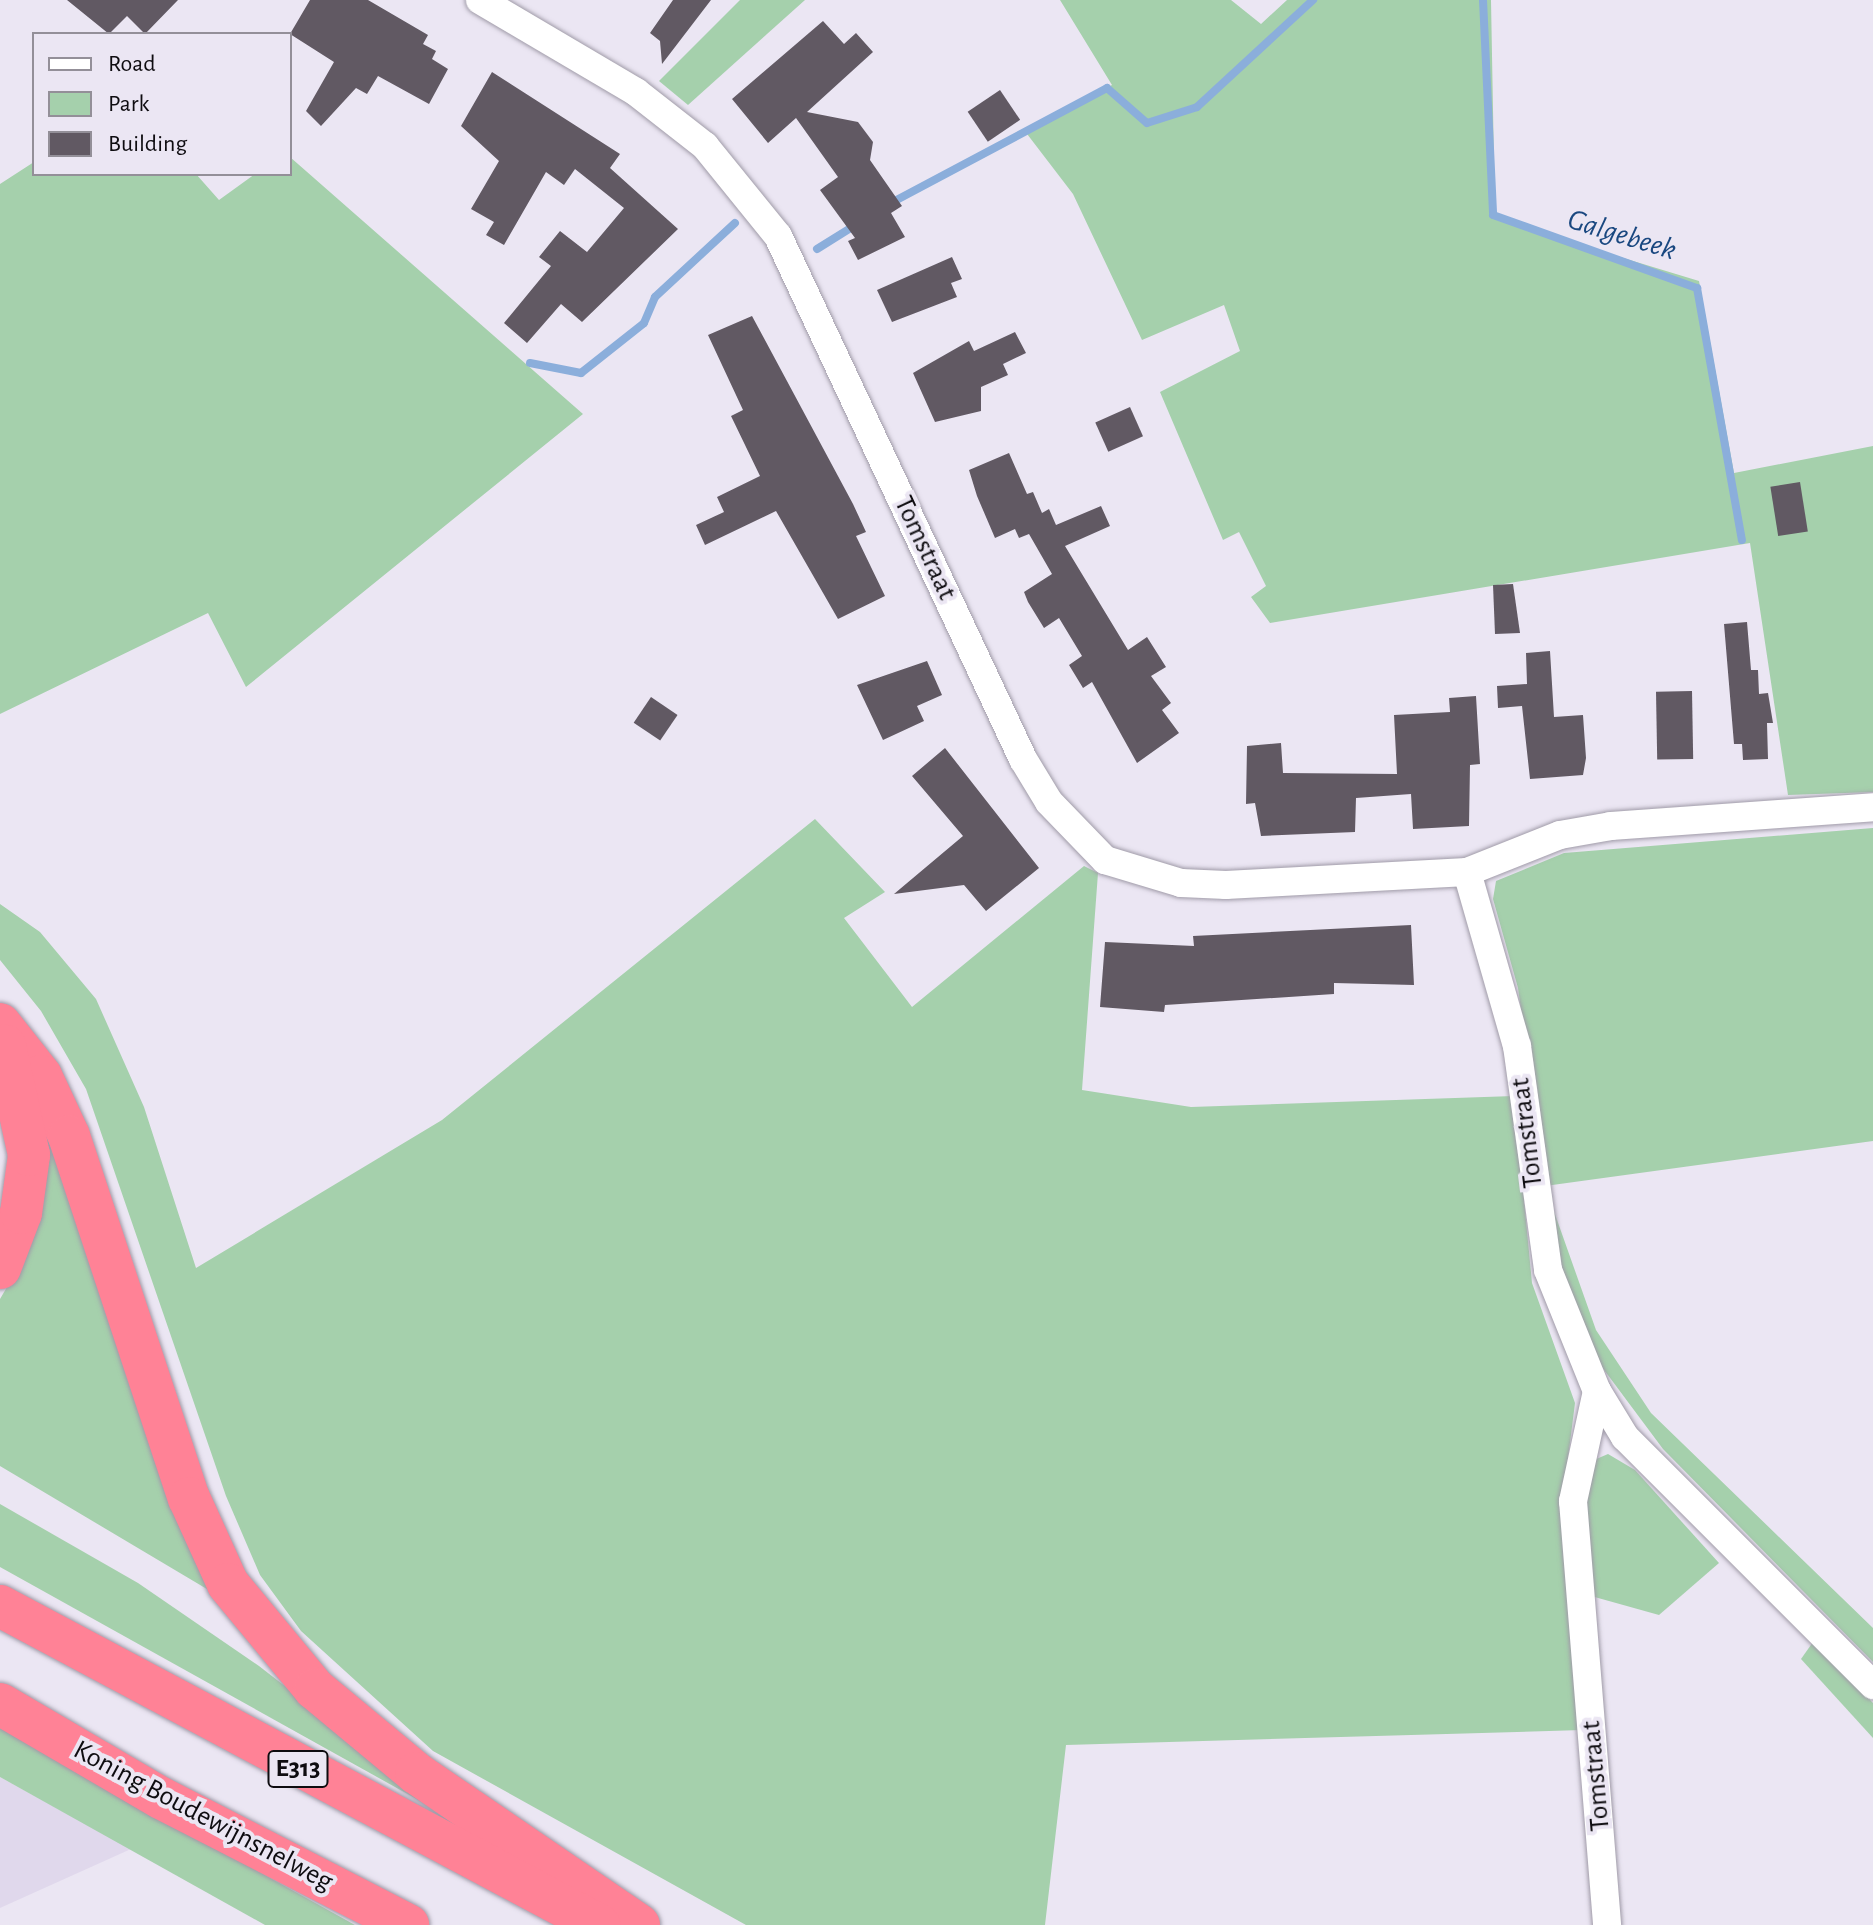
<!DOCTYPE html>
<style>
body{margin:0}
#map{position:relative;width:1873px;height:1925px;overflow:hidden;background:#ebe6f3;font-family:"Alegreya Sans",sans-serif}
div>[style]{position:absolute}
.built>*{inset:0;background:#e0d8ec}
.green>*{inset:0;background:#a5d0ac}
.stream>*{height:8px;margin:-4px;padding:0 4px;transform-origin:4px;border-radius:4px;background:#8baedb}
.building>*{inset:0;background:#615963;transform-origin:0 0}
.roads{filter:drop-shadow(0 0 2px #a09ba8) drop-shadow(0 0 2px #a09ba8)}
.minor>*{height:28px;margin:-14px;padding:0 14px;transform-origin:14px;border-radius:14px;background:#fff}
.highway>*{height:42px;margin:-21px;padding:0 21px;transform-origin:21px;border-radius:21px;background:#ff8296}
span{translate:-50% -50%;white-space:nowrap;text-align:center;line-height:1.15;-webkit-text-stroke:8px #ebe6f3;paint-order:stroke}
.shield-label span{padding:2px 6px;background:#ebe6f3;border:2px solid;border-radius:6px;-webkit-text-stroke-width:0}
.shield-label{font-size:26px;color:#0e0c10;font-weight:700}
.street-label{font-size:28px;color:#0e0c10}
.water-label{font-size:30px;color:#1a4880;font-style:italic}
.legend{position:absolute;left:32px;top:32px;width:260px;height:144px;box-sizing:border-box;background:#ebe6f3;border:2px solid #938f98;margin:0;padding:10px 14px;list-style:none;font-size:24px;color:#0e0c10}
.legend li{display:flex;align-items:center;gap:16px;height:40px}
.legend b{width:40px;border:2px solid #938f98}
</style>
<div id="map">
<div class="built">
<i style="clip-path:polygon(0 1777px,131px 1849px,0 1908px)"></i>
</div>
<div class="green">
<i style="clip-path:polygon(740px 0,805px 0,688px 105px,659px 81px)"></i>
<i style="clip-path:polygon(1060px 0,1231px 0,1261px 24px,1287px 0,1491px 0,1495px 219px,1699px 281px,1734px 473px,1873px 446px,1873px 792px,1788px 795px,1750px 543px,1270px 623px,1251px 597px,1266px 586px,1239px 532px,1223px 540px,1160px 392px,1240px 351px,1224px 305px,1142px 340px,1073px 194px,1024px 130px,1112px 85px)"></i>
<i style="clip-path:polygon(290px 157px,583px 414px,246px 687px,208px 613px,0 714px,0 184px,34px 162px,34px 174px,196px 174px,219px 200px,255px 174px,290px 174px)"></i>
<i style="clip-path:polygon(815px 819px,885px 892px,844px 918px,912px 1007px,1084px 866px,1098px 873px,1082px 1090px,1191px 1107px,1514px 1096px,1532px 1283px,1575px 1403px,1563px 1498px,1582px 1730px,1066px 1745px,1045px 1925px,746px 1925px,433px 1751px,301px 1631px,260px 1575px,226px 1496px,86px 1089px,41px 1011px,0 960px,0 904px,40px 932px,96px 999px,144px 1107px,196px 1268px,442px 1120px)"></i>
<i style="clip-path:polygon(1873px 828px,1873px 1141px,1545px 1186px,1596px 1330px,1651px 1413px,1873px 1628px,1873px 1662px,1663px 1449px,1590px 1351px,1566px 1297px,1545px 1185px,1518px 988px,1493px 899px,1496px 881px,1564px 853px)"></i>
<i style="clip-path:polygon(38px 1099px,222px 1598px,0 1466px,0 1299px,17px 1270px)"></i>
<i style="clip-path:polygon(1608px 1454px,1635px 1470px,1719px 1563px,1659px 1615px,1591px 1596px,1583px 1513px,1594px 1460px)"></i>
<i style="clip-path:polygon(0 1504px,138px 1583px,259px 1666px,465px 1826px,0 1567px)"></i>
<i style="clip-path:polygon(1813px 1642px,1873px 1703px,1873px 1738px,1801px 1659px)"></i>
<i style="clip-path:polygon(0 1728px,355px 1925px,265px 1925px,0 1777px)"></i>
</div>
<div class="stream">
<i style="left:1483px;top:0;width:215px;rotate:87.3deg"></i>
<i style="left:1493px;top:215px;width:217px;rotate:19.7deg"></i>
<i style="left:1697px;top:288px;width:256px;rotate:79.9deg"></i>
<i style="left:889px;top:204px;width:247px;rotate:-28deg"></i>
<i style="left:1107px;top:88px;width:53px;rotate:41.2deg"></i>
<i style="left:1147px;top:123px;width:52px;rotate:-17.7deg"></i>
<i style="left:1197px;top:107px;width:158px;rotate:-42.7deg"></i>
<i style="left:817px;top:249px;width:47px;rotate:-32deg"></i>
<i style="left:530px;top:363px;width:52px;rotate:11.1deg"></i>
<i style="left:581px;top:373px;width:80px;rotate:-38.4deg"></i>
<i style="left:644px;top:323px;width:28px;rotate:-67deg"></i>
<i style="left:655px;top:297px;width:109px;rotate:-42.8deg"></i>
</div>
<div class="building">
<i style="clip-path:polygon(67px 0,178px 0,145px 34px,127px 16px,109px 34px)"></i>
<i style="clip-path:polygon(310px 0,368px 0,428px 35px,423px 44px,436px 51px,432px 59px,448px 69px,429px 104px,378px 76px,367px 94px,356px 88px,321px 126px,306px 111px,334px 62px,290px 34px)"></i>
<i style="clip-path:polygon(673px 0,711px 0,662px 64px,660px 41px,650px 33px)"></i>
<i style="clip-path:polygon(823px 21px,844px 44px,856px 33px,873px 52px,807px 112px,858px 122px,873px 142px,870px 160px,902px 206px,891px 213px,905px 237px,858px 260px,848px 241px,855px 238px,820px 190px,838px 177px,796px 118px,768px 143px,732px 99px)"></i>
<i style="clip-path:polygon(492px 72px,620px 154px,610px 168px,678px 229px,582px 322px,561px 304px,527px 343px,504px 323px,551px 266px,539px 257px,560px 231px,587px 252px,624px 208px,575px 169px,564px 185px,546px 172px,504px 245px,486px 235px,494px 222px,471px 209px,499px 161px,461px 126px)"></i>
<i style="left:1000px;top:90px;width:36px;height:39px;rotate:56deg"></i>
<i style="clip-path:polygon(952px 257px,962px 279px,951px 283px,957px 297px,892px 322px,877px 290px)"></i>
<i style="clip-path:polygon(752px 316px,853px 504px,866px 532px,856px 536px,885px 596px,838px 619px,776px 511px,705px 545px,696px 525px,724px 512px,717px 497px,760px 476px,731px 416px,743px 410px,708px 335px)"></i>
<i style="clip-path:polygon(1015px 332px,1026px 353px,1003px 364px,1008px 375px,981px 387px,981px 411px,935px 422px,913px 373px,969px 341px,974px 351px)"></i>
<i style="left:1130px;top:407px;width:32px;height:38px;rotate:66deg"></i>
<i style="clip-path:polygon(1009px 453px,1027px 494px,1033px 492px,1042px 513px,1049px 509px,1056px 525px,1101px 506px,1110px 526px,1065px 546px,1128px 650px,1147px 637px,1166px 667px,1151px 676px,1171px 703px,1162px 710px,1179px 733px,1137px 763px,1092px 682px,1083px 688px,1069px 665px,1082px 656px,1059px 618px,1044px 628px,1028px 602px,1024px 592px,1052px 574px,1029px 534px,1019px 538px,1015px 529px,995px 538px,977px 496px,969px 470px)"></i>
<i style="left:1800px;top:482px;width:50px;height:30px;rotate:81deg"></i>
<i style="clip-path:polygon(1513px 584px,1520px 633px,1495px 634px,1493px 585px)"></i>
<i style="clip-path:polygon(1747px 622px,1751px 670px,1758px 670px,1759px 694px,1768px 693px,1773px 723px,1767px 723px,1768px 759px,1743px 760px,1742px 744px,1734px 744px,1724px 624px)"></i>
<i style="clip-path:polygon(1550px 651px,1554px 717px,1583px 715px,1586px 758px,1583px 775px,1530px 779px,1522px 706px,1498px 708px,1497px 686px,1527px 684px,1526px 653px)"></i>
<i style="clip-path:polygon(927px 661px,942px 695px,917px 706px,924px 721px,883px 740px,857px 685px)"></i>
<i style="left:1692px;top:691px;width:68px;height:36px;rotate:89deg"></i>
<i style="clip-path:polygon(1476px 696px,1480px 764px,1470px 765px,1469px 826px,1413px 829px,1411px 794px,1356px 798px,1355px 832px,1261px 836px,1255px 803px,1246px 804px,1247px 746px,1281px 743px,1283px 773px,1397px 774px,1394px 715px,1450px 712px,1449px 698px)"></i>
<i style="left:651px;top:697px;width:32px;height:31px;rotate:34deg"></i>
<i style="clip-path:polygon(945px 748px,1039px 868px,986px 911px,964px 885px,894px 894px,963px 836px,912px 776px)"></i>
<i style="clip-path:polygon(1411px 925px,1414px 985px,1334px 983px,1334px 994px,1165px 1005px,1164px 1012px,1100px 1007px,1105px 942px,1194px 946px,1193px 936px)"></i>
</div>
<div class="roads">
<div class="minor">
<i style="left:480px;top:0;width:181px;rotate:30.5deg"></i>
<i style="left:636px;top:92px;width:88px;rotate:38deg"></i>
<i style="left:705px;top:146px;width:116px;rotate:51deg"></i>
<i style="left:778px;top:236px;width:578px;rotate:64.9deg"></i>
<i style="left:1023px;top:759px;width:50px;rotate:58.8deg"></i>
<i style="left:1049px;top:802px;width:81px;rotate:46deg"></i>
<i style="left:1105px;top:860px;width:79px;rotate:16.8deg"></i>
<i style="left:1181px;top:883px;width:45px;rotate:2.5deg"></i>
<i style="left:1226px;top:885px;width:241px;rotate:-3.1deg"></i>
<i style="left:1467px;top:872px;width:100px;rotate:-21.7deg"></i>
<i style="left:1560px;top:835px;width:52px;rotate:-10deg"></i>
<i style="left:1611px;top:826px;width:263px;rotate:-4.1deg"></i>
<i style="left:1467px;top:872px;width:181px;rotate:74deg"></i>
<i style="left:1517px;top:1046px;width:226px;rotate:82.1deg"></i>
<i style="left:1548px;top:1270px;width:131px;rotate:68deg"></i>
<i style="left:1597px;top:1391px;width:54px;rotate:58.7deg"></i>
<i style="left:1625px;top:1437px;width:351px;rotate:45deg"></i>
<i style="left:1597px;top:1391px;width:113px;rotate:102.3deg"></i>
<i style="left:1573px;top:1501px;width:425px;rotate:85.4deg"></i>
</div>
<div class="highway">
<i style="left:0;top:1024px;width:66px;rotate:51.7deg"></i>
<i style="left:41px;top:1076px;width:66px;rotate:65deg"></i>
<i style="left:69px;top:1136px;width:381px;rotate:71.7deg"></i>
<i style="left:189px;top:1498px;width:94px;rotate:65.6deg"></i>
<i style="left:228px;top:1584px;width:136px;rotate:50.4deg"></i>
<i style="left:315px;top:1689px;width:131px;rotate:39.7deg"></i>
<i style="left:416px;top:1773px;width:270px;rotate:34.3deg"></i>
<i style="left:0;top:1268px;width:59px;rotate:-69.1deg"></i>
<i style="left:21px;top:1213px;width:59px;rotate:-82.1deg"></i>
<i style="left:29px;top:1155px;width:112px;rotate:-102.4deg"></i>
<i style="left:0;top:1606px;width:679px;rotate:28.04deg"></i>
<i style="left:0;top:1704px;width:186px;rotate:30.3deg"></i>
<i style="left:161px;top:1798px;width:278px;rotate:27.2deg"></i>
</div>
</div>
<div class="shield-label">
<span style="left:298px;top:1769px">E313</span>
</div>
<div class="street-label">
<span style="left:925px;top:548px;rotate:65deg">Tomstraat</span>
<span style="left:1527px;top:1133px;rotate:-97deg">Tomstraat</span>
<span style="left:1596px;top:1776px;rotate:-95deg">Tomstraat</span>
<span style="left:203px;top:1816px;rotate:28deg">Koning Boudewijnsnelweg</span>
</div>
<div class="water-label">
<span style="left:1622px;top:235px;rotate:17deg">Galgebeek</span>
</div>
<ul class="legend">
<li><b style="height:10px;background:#fff"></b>Road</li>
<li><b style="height:22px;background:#a5d0ac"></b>Park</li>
<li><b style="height:22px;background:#615963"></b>Building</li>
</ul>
</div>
